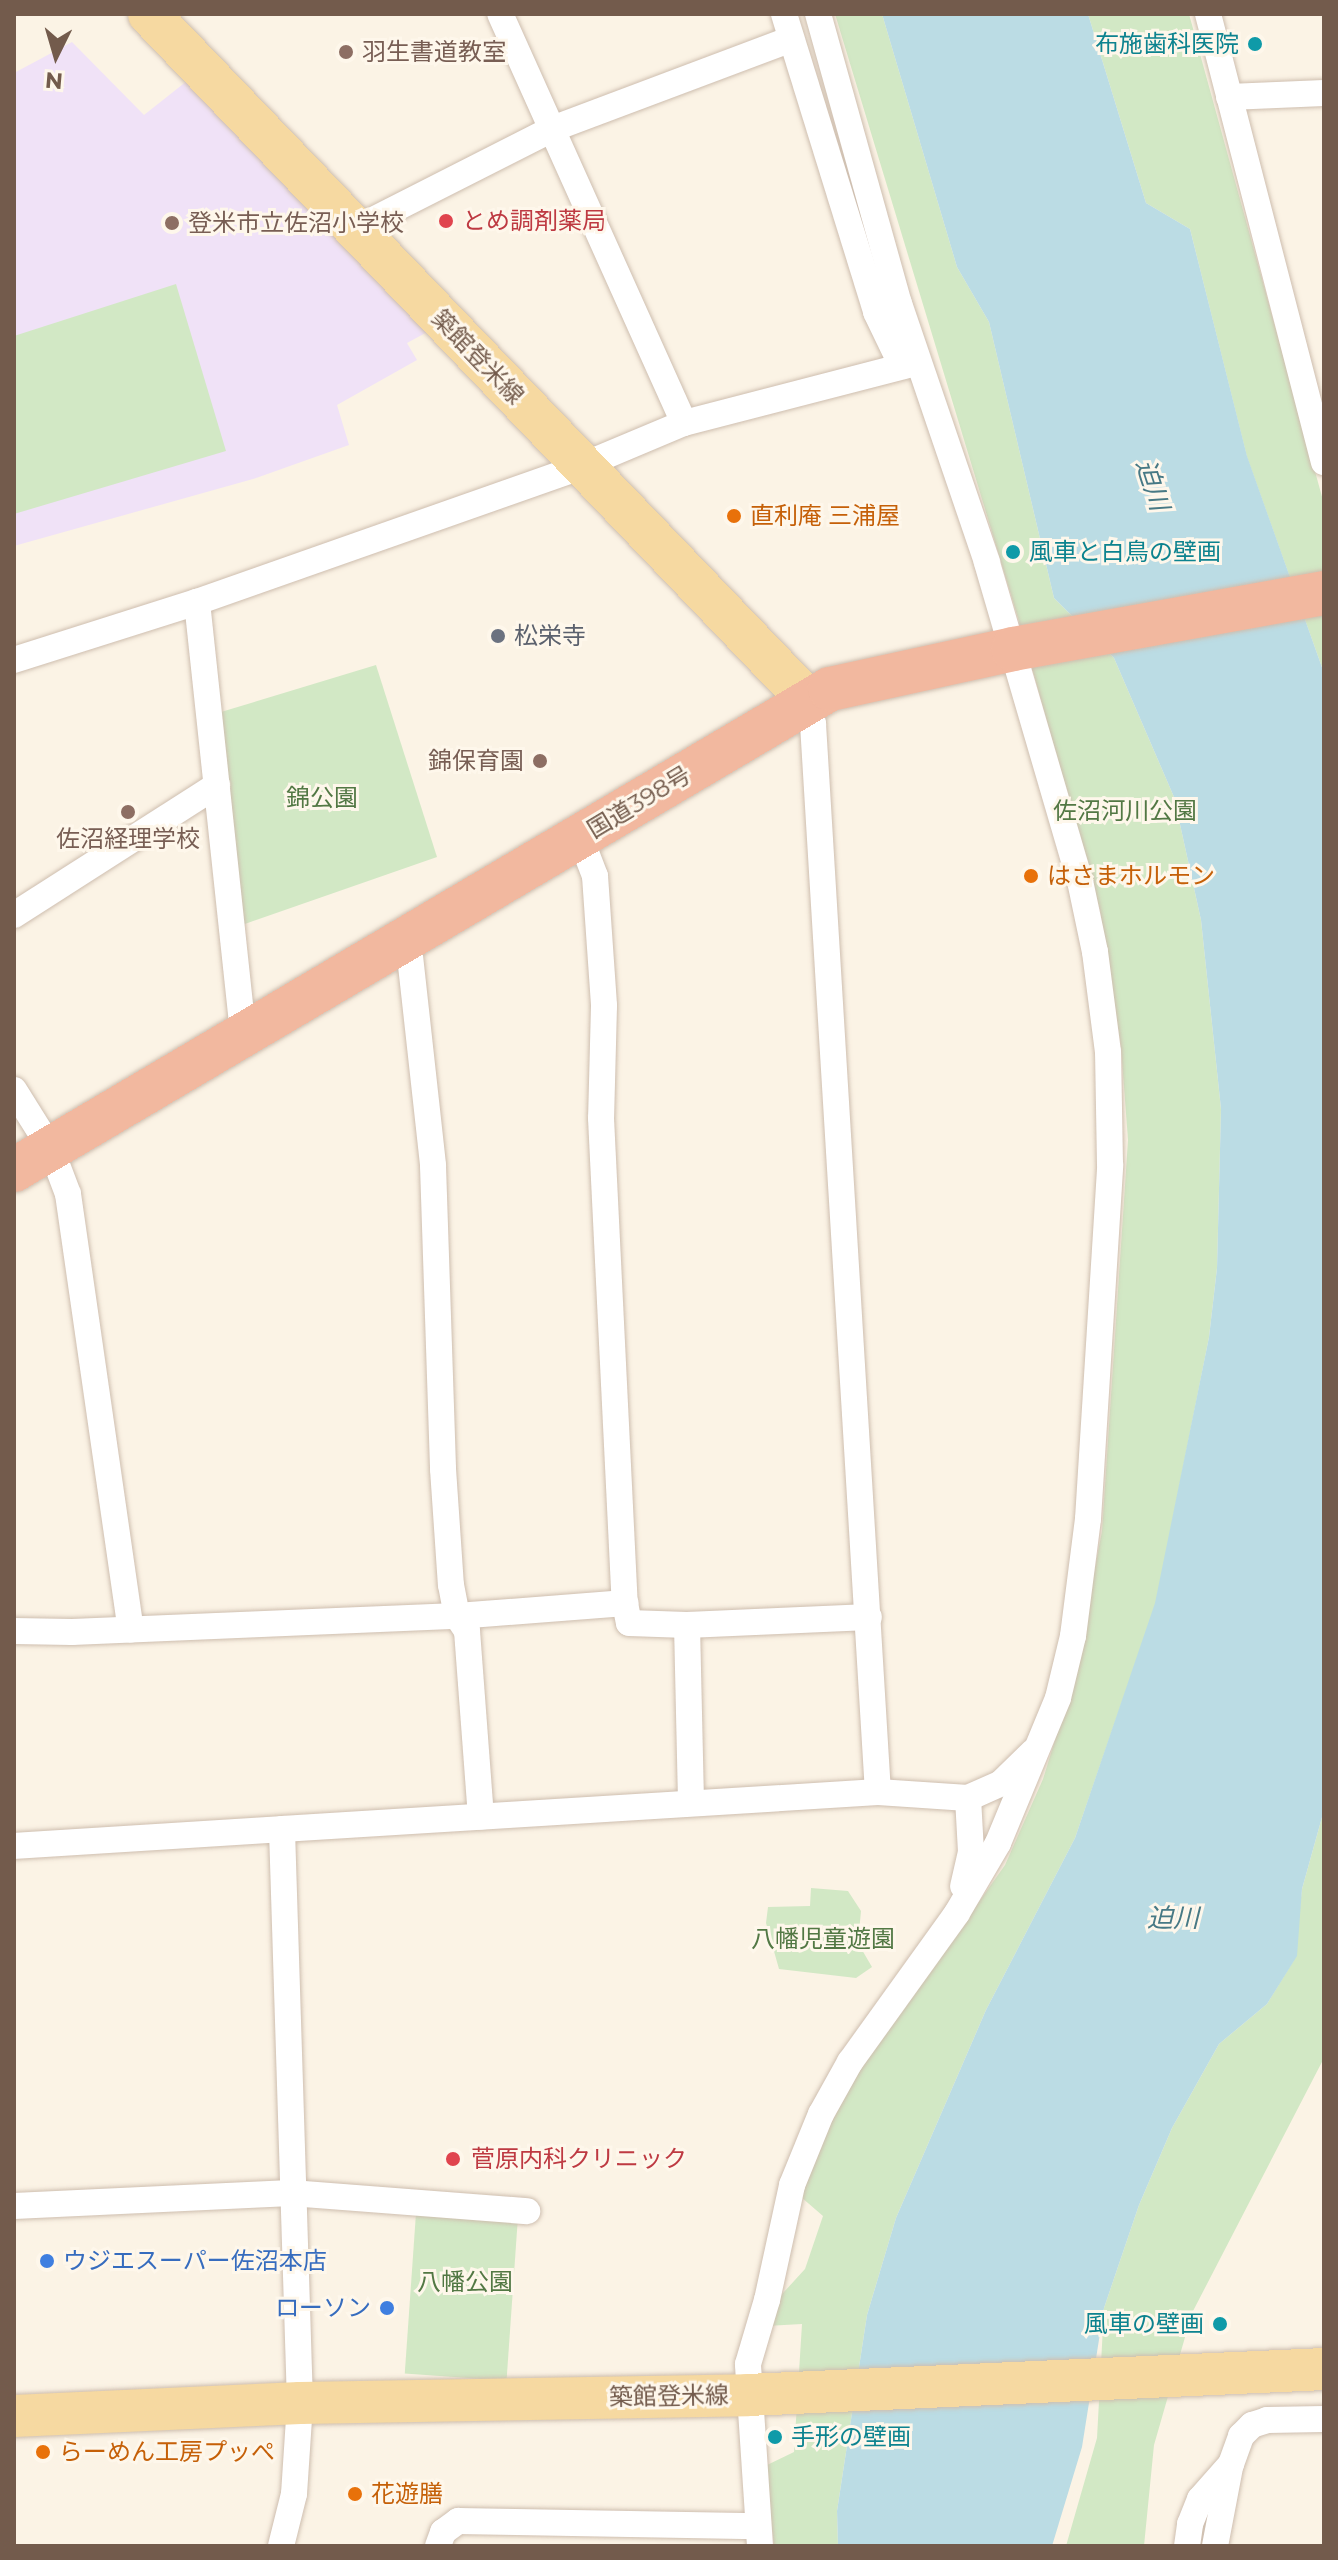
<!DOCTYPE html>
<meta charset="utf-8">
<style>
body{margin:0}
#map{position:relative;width:1338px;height:2560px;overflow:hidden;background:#fbf3e5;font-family:Montserrat,"Noto Sans JP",sans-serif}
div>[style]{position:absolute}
.education>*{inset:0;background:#f0e2f7}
.green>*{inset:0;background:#d2e8c5;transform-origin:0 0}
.water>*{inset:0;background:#bbdce4}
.roads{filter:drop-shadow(0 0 2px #cebeaf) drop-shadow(0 0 2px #cebeaf)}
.street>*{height:26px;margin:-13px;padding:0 13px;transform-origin:13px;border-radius:13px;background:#fff}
.primary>*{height:42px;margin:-21px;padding:0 21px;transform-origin:21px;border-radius:21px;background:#f6d9a1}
.highway>*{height:44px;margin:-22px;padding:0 22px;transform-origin:22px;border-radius:22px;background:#f2b89f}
.dots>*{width:22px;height:22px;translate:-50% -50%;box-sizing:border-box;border:4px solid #fef7eb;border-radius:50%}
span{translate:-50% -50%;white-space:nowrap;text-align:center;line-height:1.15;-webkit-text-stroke:6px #fef7eb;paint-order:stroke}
.culture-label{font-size:24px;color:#0d838f}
.right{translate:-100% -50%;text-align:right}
.left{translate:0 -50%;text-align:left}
.education-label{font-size:24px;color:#785e54}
.health-label{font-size:24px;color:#be3a42}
.street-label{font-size:24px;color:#735b4c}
.food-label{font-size:24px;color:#c56008}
.worship-label{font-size:24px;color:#5b616d}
.park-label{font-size:24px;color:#527844}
.shop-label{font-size:24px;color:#366cbe}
.water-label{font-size:26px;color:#477985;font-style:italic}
.frame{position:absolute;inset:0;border:16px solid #735b4c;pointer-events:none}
.north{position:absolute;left:16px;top:16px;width:80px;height:80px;-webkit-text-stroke:6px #fef7eb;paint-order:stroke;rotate:185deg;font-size:22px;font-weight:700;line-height:32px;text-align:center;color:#735b4c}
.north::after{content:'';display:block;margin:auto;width:28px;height:36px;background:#735b4c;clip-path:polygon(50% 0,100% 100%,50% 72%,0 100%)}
</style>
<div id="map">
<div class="education">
<i style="clip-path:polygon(72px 42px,144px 115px,192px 77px,431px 330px,407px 343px,417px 360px,337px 405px,349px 445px,253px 479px,14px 546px,14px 73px)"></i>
</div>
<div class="green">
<i style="clip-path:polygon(835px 14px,882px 14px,957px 267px,989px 322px,1054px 598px,1114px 658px,1174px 797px,1201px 920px,1221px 1109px,1217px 1268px,1209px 1337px,1156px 1603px,1075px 1838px,986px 2010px,896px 2218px,867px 2315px,837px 2511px,838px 2546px,774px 2546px,765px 2466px,794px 2452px,802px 2324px,766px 2326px,773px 2304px,805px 2269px,823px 2216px,801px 2197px,828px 2129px,858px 2073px,1005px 1865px,1043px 1779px,1073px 1682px,1102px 1531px,1128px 1140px,1121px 1047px,1100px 910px,1018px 618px)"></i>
<i style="clip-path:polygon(1088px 14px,1189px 14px,1324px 504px,1324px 673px,1247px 457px,1190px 229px,1146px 203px)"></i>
<i style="clip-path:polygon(176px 284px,226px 451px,14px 514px,14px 336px)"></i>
<i style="clip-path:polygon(376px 665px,437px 857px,242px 925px,221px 712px)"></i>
<i style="clip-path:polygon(1324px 1810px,1324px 2058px,1192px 2313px,1154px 2445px,1144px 2546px,1066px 2546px,1097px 2438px,1104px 2308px,1139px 2205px,1172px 2128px,1219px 2044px,1267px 2004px,1294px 1960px,1302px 1889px)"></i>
<i style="clip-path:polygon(811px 1888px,848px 1891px,861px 1911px,858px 1943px,872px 1967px,856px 1978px,779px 1969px,766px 1923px,768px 1907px,810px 1906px)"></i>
<i style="left:416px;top:2213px;width:102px;height:161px;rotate:4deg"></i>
</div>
<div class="water">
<i style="clip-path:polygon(882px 14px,1088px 14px,1146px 203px,1190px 229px,1247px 456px,1324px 673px,1324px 1810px,1302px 1889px,1297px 1956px,1267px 2004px,1219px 2044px,1172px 2128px,1139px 2205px,1104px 2308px,1082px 2447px,1052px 2546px,838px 2546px,837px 2511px,867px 2315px,896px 2218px,986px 2010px,1075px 1838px,1155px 1603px,1209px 1337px,1217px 1268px,1221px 1109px,1201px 920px,1174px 797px,1114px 658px,1054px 598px,989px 322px,957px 267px)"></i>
</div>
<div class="roads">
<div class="street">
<i style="left:784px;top:14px;width:312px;rotate:72.8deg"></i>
<i style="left:876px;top:312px;width:60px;rotate:64.3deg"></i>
<i style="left:1208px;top:14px;width:463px;rotate:75.5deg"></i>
<i style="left:1229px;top:97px;width:95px;rotate:-2.4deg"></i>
<i style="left:358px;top:231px;width:12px;rotate:-42deg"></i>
<i style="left:367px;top:223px;width:208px;rotate:-26.9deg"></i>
<i style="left:552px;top:129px;width:255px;rotate:-20.6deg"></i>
<i style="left:684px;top:423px;width:240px;rotate:-14.5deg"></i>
<i style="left:197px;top:602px;width:436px;rotate:83.9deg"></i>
<i style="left:14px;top:660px;width:192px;rotate:-17.6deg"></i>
<i style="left:197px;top:602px;width:398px;rotate:-19.4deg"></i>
<i style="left:572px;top:470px;width:121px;rotate:-22.8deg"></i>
<i style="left:684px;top:423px;width:448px;rotate:-114.2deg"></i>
<i style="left:808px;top:700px;width:25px;rotate:78deg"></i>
<i style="left:813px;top:724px;width:1070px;rotate:86.52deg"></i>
<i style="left:580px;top:837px;width:42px;rotate:69deg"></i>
<i style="left:595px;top:876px;width:130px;rotate:86deg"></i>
<i style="left:604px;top:1006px;width:112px;rotate:91.5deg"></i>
<i style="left:601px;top:1118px;width:486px;rotate:87.2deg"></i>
<i style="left:14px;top:915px;width:241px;rotate:-32.6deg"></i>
<i style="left:408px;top:938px;width:229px;rotate:83.7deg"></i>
<i style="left:433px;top:1166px;width:303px;rotate:88.1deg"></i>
<i style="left:443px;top:1469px;width:116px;rotate:86.1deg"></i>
<i style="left:451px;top:1585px;width:32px;rotate:79deg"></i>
<i style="left:457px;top:1616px;width:18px;rotate:56deg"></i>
<i style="left:467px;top:1631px;width:186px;rotate:85.7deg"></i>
<i style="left:14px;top:1090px;width:70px;rotate:57.9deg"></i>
<i style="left:51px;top:1149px;width:48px;rotate:69.3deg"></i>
<i style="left:68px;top:1194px;width:440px;rotate:81.8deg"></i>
<i style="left:687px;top:1625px;width:178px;rotate:88.7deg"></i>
<i style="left:14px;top:1631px;width:58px;rotate:1deg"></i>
<i style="left:72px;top:1632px;width:385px;rotate:-2.4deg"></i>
<i style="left:457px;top:1616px;width:169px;rotate:-4.4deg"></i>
<i style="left:625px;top:1603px;width:20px;rotate:79deg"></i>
<i style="left:629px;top:1623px;width:58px;rotate:2deg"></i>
<i style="left:687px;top:1625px;width:182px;rotate:-2.5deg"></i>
<i style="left:968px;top:1798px;width:36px;rotate:-24deg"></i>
<i style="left:1001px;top:1783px;width:45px;rotate:-44.1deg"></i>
<i style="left:14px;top:1846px;width:269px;rotate:-3.6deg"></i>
<i style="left:14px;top:2206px;width:277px;rotate:-2.7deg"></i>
<i style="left:291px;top:2193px;width:237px;rotate:4.4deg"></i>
<i style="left:281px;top:2546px;width:54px;rotate:-76deg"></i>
<i style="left:294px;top:2494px;width:91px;rotate:-86.2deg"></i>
<i style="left:300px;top:2403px;width:574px;rotate:-91.8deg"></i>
<i style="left:282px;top:1829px;width:597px;rotate:-3.55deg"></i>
<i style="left:878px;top:1792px;width:90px;rotate:3.8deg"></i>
<i style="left:968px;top:1798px;width:54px;rotate:86.8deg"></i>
<i style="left:971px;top:1852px;width:35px;rotate:103deg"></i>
<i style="left:438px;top:2546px;width:15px;rotate:-70deg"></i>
<i style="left:443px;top:2532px;width:19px;rotate:-36deg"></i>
<i style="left:458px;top:2521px;width:300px;rotate:1deg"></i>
<i style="left:760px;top:2546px;width:182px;rotate:-93.8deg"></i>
<i style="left:748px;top:2364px;width:67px;rotate:-73.5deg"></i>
<i style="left:767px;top:2300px;width:118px;rotate:-77.7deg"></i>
<i style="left:792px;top:2185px;width:77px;rotate:-67.8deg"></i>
<i style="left:821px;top:2114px;width:60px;rotate:-60.9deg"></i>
<i style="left:850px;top:2062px;width:183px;rotate:-54.3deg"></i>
<i style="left:957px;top:1913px;width:81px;rotate:-59.6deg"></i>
<i style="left:998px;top:1843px;width:157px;rotate:-67.5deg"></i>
<i style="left:1058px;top:1698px;width:64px;rotate:-76.4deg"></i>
<i style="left:1073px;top:1636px;width:118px;rotate:-82.7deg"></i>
<i style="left:1088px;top:1519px;width:355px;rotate:-86.4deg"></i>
<i style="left:1110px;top:1165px;width:113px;rotate:-91deg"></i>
<i style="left:1108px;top:1052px;width:101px;rotate:-97.4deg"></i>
<i style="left:1095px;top:952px;width:73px;rotate:-101.9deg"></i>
<i style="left:1080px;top:881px;width:332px;rotate:-106.3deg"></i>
<i style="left:987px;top:562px;width:273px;rotate:-108.8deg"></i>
<i style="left:899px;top:304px;width:301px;rotate:-105.6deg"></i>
<i style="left:1187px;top:2546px;width:22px;rotate:-82deg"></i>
<i style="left:1190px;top:2524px;width:27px;rotate:-68deg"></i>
<i style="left:1200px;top:2499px;width:47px;rotate:-48.5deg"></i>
<i style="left:1231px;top:2464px;width:30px;rotate:-70deg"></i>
<i style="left:1241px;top:2436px;width:16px;rotate:-45deg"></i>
<i style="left:1252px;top:2425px;width:16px;rotate:-18deg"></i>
<i style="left:1267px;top:2420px;width:57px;rotate:-1deg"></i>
<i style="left:1215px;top:2546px;width:80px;rotate:-79.2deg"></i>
</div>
<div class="primary">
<i style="left:149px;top:14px;width:951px;rotate:46.15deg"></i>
<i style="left:14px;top:2416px;width:286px;rotate:-2.6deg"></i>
<i style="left:300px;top:2403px;width:448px;rotate:-1deg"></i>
<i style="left:748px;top:2395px;width:577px;rotate:-2.58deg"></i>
</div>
<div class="highway">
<i style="left:14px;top:1170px;width:947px;rotate:-30.52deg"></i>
<i style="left:830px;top:689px;width:187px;rotate:-12.3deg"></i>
<i style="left:1013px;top:649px;width:316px;rotate:-10.2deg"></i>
</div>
</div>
<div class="dots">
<i style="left:1255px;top:44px;background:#0f9aa8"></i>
<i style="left:346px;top:52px;background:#8d6e63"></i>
<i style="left:446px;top:221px;background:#e0444e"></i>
<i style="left:172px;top:223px;background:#8d6e63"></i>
<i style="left:734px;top:516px;background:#e8710a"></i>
<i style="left:1013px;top:552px;background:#0f9aa8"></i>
<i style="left:498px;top:636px;background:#6b7280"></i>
<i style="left:540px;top:761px;background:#8d6e63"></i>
<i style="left:128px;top:812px;background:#8d6e63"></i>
<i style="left:1031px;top:876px;background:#e8710a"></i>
<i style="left:453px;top:2159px;background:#e0444e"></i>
<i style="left:47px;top:2261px;background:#3f7fe0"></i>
<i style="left:387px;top:2308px;background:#3f7fe0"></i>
<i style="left:1220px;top:2324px;background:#0f9aa8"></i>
<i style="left:775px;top:2437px;background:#0f9aa8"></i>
<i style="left:43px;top:2452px;background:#e8710a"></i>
<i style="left:355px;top:2494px;background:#e8710a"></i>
</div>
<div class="culture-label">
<span class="right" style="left:1239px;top:44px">布施歯科医院</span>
<span class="left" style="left:1029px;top:552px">風車と白鳥の壁画</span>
<span class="right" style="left:1204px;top:2324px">風車の壁画</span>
<span class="left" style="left:791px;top:2437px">手形の壁画</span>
</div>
<div class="education-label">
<span class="left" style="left:362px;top:52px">羽生書道教室</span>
<span class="left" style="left:188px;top:223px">登米市立佐沼小学校</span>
<span class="right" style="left:524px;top:761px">錦保育園</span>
<span style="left:128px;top:839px">佐沼経理学校</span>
</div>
<div class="health-label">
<span class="left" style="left:462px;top:221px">とめ調剤薬局</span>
<span class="left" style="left:471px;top:2159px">菅原内科クリニック</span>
</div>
<div class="street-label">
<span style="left:478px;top:357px;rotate:46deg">築館登米線</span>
<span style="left:639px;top:802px;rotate:-31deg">国道398号</span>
<span style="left:669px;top:2396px;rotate:-1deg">築館登米線</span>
</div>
<div class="food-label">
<span class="left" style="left:750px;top:516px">直利庵 三浦屋</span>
<span class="left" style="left:1047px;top:876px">はさまホルモン</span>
<span class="left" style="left:59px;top:2452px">らーめん工房プッぺ</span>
<span class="left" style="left:371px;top:2494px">花遊膳</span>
</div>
<div class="worship-label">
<span class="left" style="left:514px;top:636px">松栄寺</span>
</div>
<div class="park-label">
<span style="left:322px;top:798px">錦公園</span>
<span style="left:1125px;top:811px">佐沼河川公園</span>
<span style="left:823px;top:1939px">八幡児童遊園</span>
<span style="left:465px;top:2282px">八幡公園</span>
</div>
<div class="shop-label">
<span class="left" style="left:63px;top:2261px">ウジエスーパー佐沼本店</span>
<span class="right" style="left:371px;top:2308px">ローソン</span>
</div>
<div class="water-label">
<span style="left:1152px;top:485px;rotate:72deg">迫川</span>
<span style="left:1173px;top:1919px">迫川</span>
</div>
<div class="frame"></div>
<div class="north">N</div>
</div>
